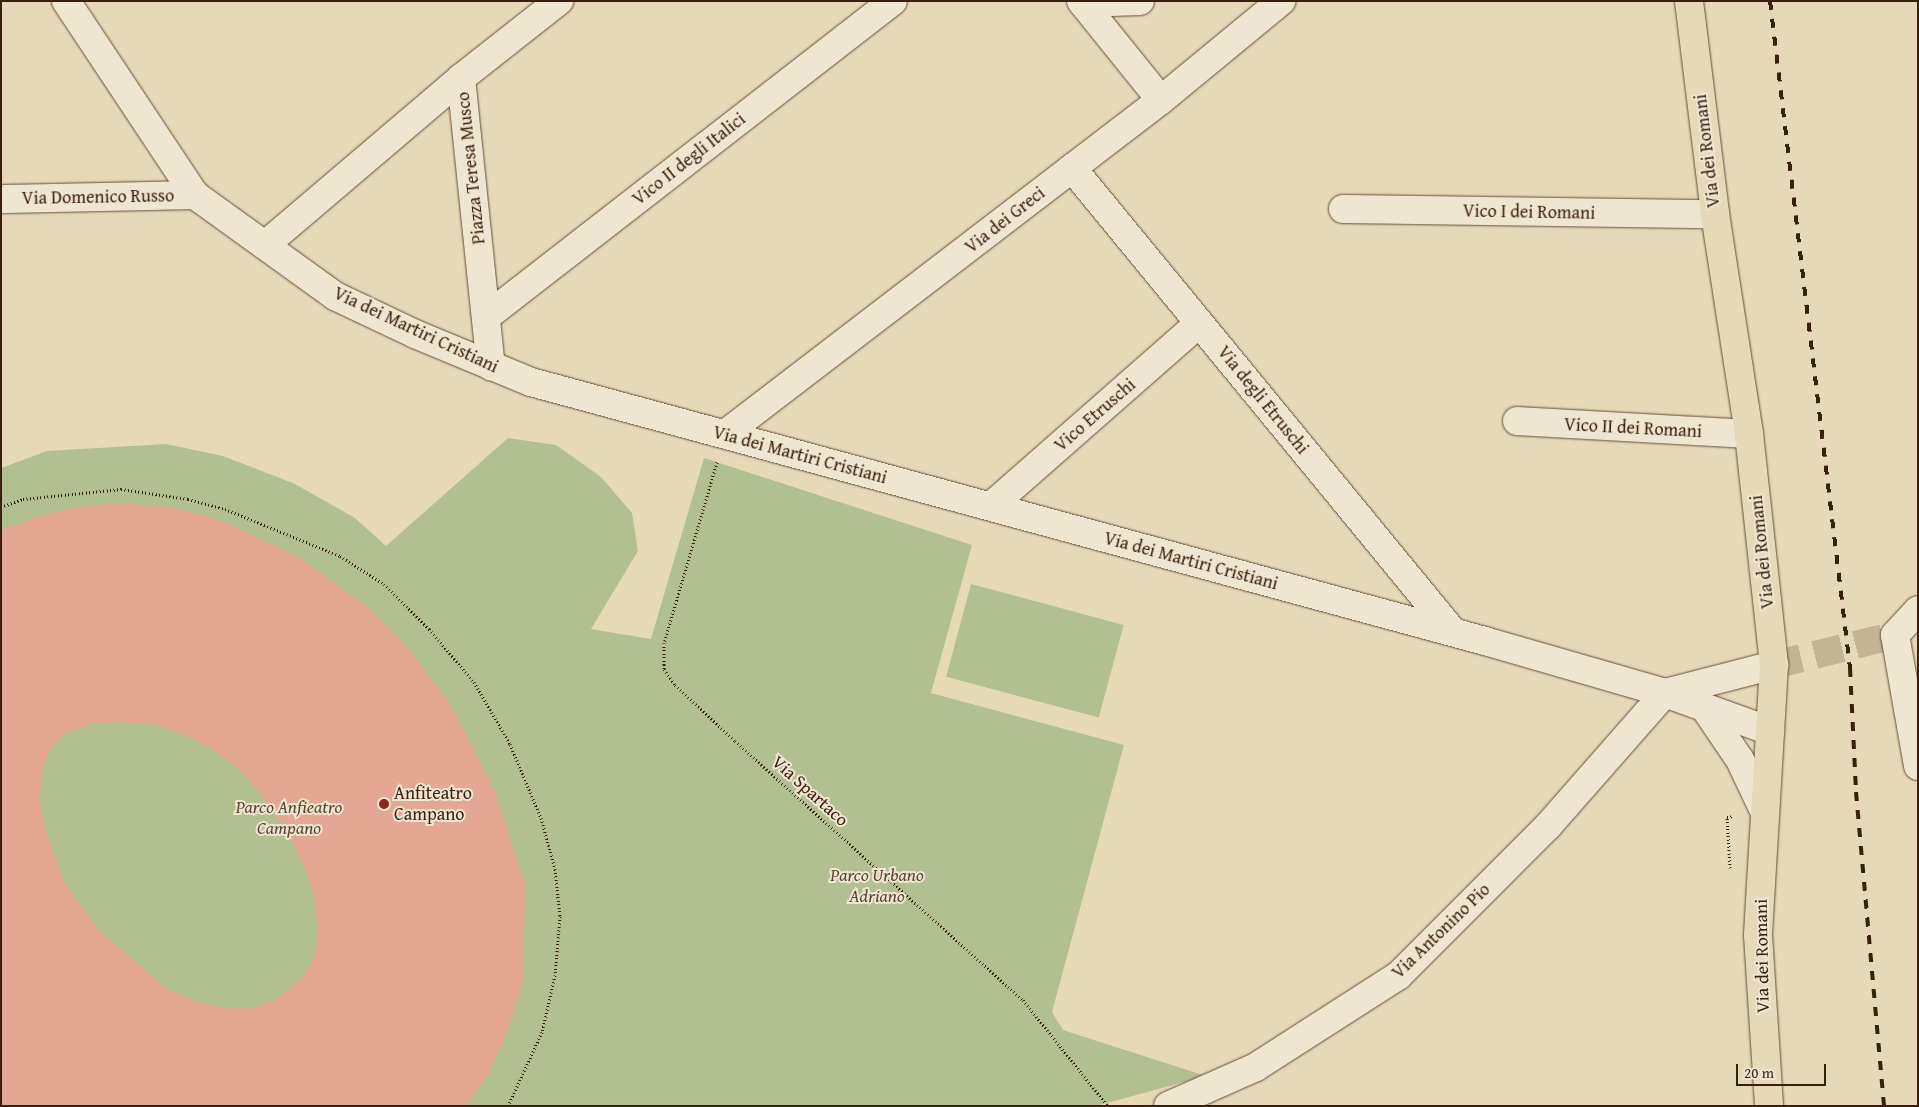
<!DOCTYPE html>
<style>
body{margin:0}
#map{position:relative;width:1919px;height:1107px;overflow:hidden;background:#e6d9b8;font-family:"Gentium Book Plus",serif}
div>[style]{position:absolute}
.green>*{inset:0;background:#b2c091;transform-origin:0 0}
.building>*{inset:0;background:#e3a793}
.minor-tunnel>*{height:28px;margin-top:-14px;transform-origin:0;background:repeating-linear-gradient(90deg,#c4b496 0 28px,transparent 0 42px)}
.path>*{height:3px;margin-top:-1.5px;transform-origin:0;background:repeating-linear-gradient(90deg,#3b1f0e 0 1px,transparent 0 3.5px)}
.roads{filter:drop-shadow(0 0 1px #664e38) drop-shadow(0 0 1px #664e38)}
.minor>*{height:28px;margin:-14px;padding:0 14px;transform-origin:14px;border-radius:14px;background:#efe6d1}
.primary>*{height:28px;margin:-14px;padding:0 14px;transform-origin:14px;border-radius:14px;background:#e6d9b8}
.rail>*{height:4px;margin-top:-2px;transform-origin:0;background:repeating-linear-gradient(90deg,#3b1f0e 0 9px,transparent 0 18px)}
.dots>*{width:14px;height:14px;translate:-50% -50%;box-sizing:border-box;border:2px solid #efe6d1;border-radius:50%}
span{translate:-50% -50%;white-space:nowrap;text-align:center;line-height:1.15;-webkit-text-stroke:4px #efe6d1;paint-order:stroke}
.street-label{font-size:18px;color:#3b1f0e}
.poi-label{font-size:18px;color:#3b1f0e}
.left{translate:0 -50%;text-align:left}
.park-label{font-size:18px;color:#59472f;font-style:italic}
.frame{position:absolute;inset:0;border:2px solid #3b1f0e;pointer-events:none}
.scale{position:absolute;left:1736px;top:1064px;width:90px;height:22px;box-sizing:border-box;border:2px solid #3b1f0e;border-top:0;padding-left:6px;font-size:15px;line-height:18px;white-space:nowrap;color:#3b1f0e;-webkit-text-stroke:4px #efe6d1;paint-order:stroke}
</style>
<div id="map">
<div class="green">
<i style="clip-path:polygon(508px 438px,556px 445px,601px 477px,632px 513px,638px 551px,591px 629px,651px 639px,704px 458px,972px 545px,931px 693px,1124px 745px,1052px 1012px,1063px 1030px,1206px 1076px,1096px 1106px,1px 1106px,1px 468px,47px 451px,166px 444px,223px 456px,295px 484px,355px 518px,386px 546px)"></i>
<i style="left:971px;top:584px;width:158px;height:96px;rotate:15deg"></i>
</div>
<div class="building">
<i style="clip-path:polygon(evenodd,123px 503px,168px 507px,215px 518px,299px 557px,370px 609px,399px 637px,450px 703px,495px 791px,525px 884px,523px 982px,508px 1029px,489px 1073px,466px 1106px,1px 1106px,1px 530px,36px 517px,77px 507px,123px 503px,118px 722px,154px 724px,189px 737px,217px 752px,242px 772px,270px 806px,289px 836px,305px 867px,314px 896px,318px 929px,315px 955px,303px 977px,276px 999px,252px 1008px,223px 1008px,195px 1001px,166px 988px,99px 930px,64px 882px,45px 829px,40px 801px,42px 772px,50px 749px,64px 734px,92px 723px,118px 722px)"></i>
</div>
<div class="minor-tunnel">
<i style="left:1774px;top:665px;width:125px;rotate:-13.9deg"></i>
</div>
<div class="path">
<i style="left:717px;top:462px;width:189px;rotate:106.3deg"></i>
<i style="left:664px;top:643px;width:26px;rotate:90deg"></i>
<i style="left:664px;top:669px;width:19px;rotate:55deg"></i>
<i style="left:675px;top:685px;width:82px;rotate:43deg"></i>
<i style="left:735px;top:741px;width:387px;rotate:42deg"></i>
<i style="left:1023px;top:1000px;width:136px;rotate:51.3deg"></i>
<i style="left:1px;top:507px;width:23px;rotate:-20deg"></i>
<i style="left:23px;top:499px;width:99px;rotate:-5.8deg"></i>
<i style="left:121px;top:489px;width:68px;rotate:8.5deg"></i>
<i style="left:188px;top:499px;width:38px;rotate:15deg"></i>
<i style="left:225px;top:509px;width:124px;rotate:22.2deg"></i>
<i style="left:340px;top:556px;width:52px;rotate:32.5deg"></i>
<i style="left:384px;top:584px;width:64px;rotate:45deg"></i>
<i style="left:429px;top:629px;width:70px;rotate:49.7deg"></i>
<i style="left:474px;top:682px;width:72px;rotate:59.9deg"></i>
<i style="left:510px;top:744px;width:80px;rotate:67.3deg"></i>
<i style="left:541px;top:818px;width:53px;rotate:74.6deg"></i>
<i style="left:555px;top:869px;width:47px;rotate:83.9deg"></i>
<i style="left:560px;top:916px;width:59px;rotate:94.8deg"></i>
<i style="left:555px;top:975px;width:58px;rotate:102.8deg"></i>
<i style="left:542px;top:1032px;width:81px;rotate:114.7deg"></i>
<i style="left:1730px;top:868px;width:51px;rotate:-93.4deg"></i>
<i style="left:1727px;top:817px;width:7px;rotate:-8deg"></i>
</div>
<div class="roads">
<div class="minor">
<i style="left:66px;top:1px;width:233px;rotate:56.4deg"></i>
<i style="left:195px;top:195px;width:173px;rotate:35.8deg"></i>
<i style="left:335px;top:296px;width:89px;rotate:25.4deg"></i>
<i style="left:415px;top:334px;width:126px;rotate:22.5deg"></i>
<i style="left:531px;top:382px;width:989px;rotate:15.19deg"></i>
<i style="left:1485px;top:641px;width:187px;rotate:16.1deg"></i>
<i style="left:1665px;top:693px;width:112px;rotate:19.9deg"></i>
<i style="left:1081px;top:1px;width:127px;rotate:51.1deg"></i>
<i style="left:1083px;top:3px;width:57px;rotate:-2deg"></i>
<i style="left:461px;top:78px;width:125px;rotate:-38.2deg"></i>
<i style="left:1072px;top:168px;width:600px;rotate:50.61deg"></i>
<i style="left:1px;top:199px;width:194px;rotate:-1.2deg"></i>
<i style="left:1343px;top:209px;width:372px;rotate:0.8deg"></i>
<i style="left:265px;top:245px;width:257px;rotate:-40.4deg"></i>
<i style="left:461px;top:78px;width:290px;rotate:84.1deg"></i>
<i style="left:486px;top:317px;width:515px;rotate:-37.83deg"></i>
<i style="left:1517px;top:421px;width:232px;rotate:3.2deg"></i>
<i style="left:725px;top:434px;width:549px;rotate:-37.45deg"></i>
<i style="left:1161px;top:100px;width:156px;rotate:-39.5deg"></i>
<i style="left:991px;top:506px;width:277px;rotate:-41.3deg"></i>
<i style="left:1895px;top:635px;width:133px;rotate:80deg"></i>
<i style="left:1895px;top:635px;width:34px;rotate:-47deg"></i>
<i style="left:1665px;top:693px;width:113px;rotate:-14.4deg"></i>
<i style="left:1704px;top:707px;width:64px;rotate:55.8deg"></i>
<i style="left:1740px;top:760px;width:59px;rotate:64.7deg"></i>
<i style="left:1168px;top:1106px;width:96px;rotate:-23.9deg"></i>
<i style="left:1256px;top:1067px;width:169px;rotate:-32.7deg"></i>
<i style="left:1398px;top:976px;width:212px;rotate:-45deg"></i>
<i style="left:1548px;top:826px;width:177px;rotate:-48.7deg"></i>
</div>
<div class="primary">
<i style="left:1689px;top:1px;width:215px;rotate:83deg"></i>
<i style="left:1715px;top:214px;width:223px;rotate:81.2deg"></i>
<i style="left:1749px;top:434px;width:232px;rotate:83.8deg"></i>
<i style="left:1774px;top:665px;width:270px;rotate:93.4deg"></i>
<i style="left:1758px;top:935px;width:171px;rotate:86.3deg"></i>
</div>
</div>
<div class="rail">
<i style="left:1770px;top:1px;width:672px;rotate:83.16deg"></i>
<i style="left:1850px;top:668px;width:124px;rotate:87.2deg"></i>
<i style="left:1856px;top:792px;width:315px;rotate:84.9deg"></i>
</div>
<div class="dots">
<i style="left:384px;top:804px;background:#8f2418"></i>
</div>
<div class="street-label">
<span style="left:1707px;top:151px;rotate:-97deg">Via dei Romani</span>
<span style="left:689px;top:159px;rotate:-38deg">Vico II degli Italici</span>
<span style="left:471px;top:168px;rotate:-96deg">Piazza Teresa Musco</span>
<span style="left:98px;top:197px;rotate:-1deg">Via Domenico Russo</span>
<span style="left:1529px;top:212px;rotate:1deg">Vico I dei Romani</span>
<span style="left:1005px;top:220px;rotate:-38deg">Via dei Greci</span>
<span style="left:416px;top:330px;rotate:25deg">Via dei Martiri Cristiani</span>
<span style="left:1263px;top:400px;rotate:51deg">Via degli Etruschi</span>
<span style="left:1095px;top:415px;rotate:-41deg">Vico Etruschi</span>
<span style="left:1633px;top:428px;rotate:3deg">Vico II dei Romani</span>
<span style="left:800px;top:455px;rotate:15deg">Via dei Martiri Cristiani</span>
<span style="left:1762px;top:552px;rotate:-96deg">Via dei Romani</span>
<span style="left:1191px;top:561px;rotate:15deg">Via dei Martiri Cristiani</span>
<span style="left:810px;top:791px;rotate:42deg">Via Spartaco</span>
<span style="left:1441px;top:931px;rotate:-44deg">Via Antonino Pio</span>
<span style="left:1762px;top:956px;rotate:-91deg">Via dei Romani</span>
</div>
<div class="poi-label">
<span class="left" style="left:394px;top:804px">Anfiteatro<br>Campano</span>
</div>
<div class="park-label">
<span style="left:289px;top:818px">Parco Anfieatro<br>Campano</span>
<span style="left:877px;top:886px">Parco Urbano<br>Adriano</span>
</div>
<div class="frame"></div>
<div class="scale">20 m</div>
</div>
